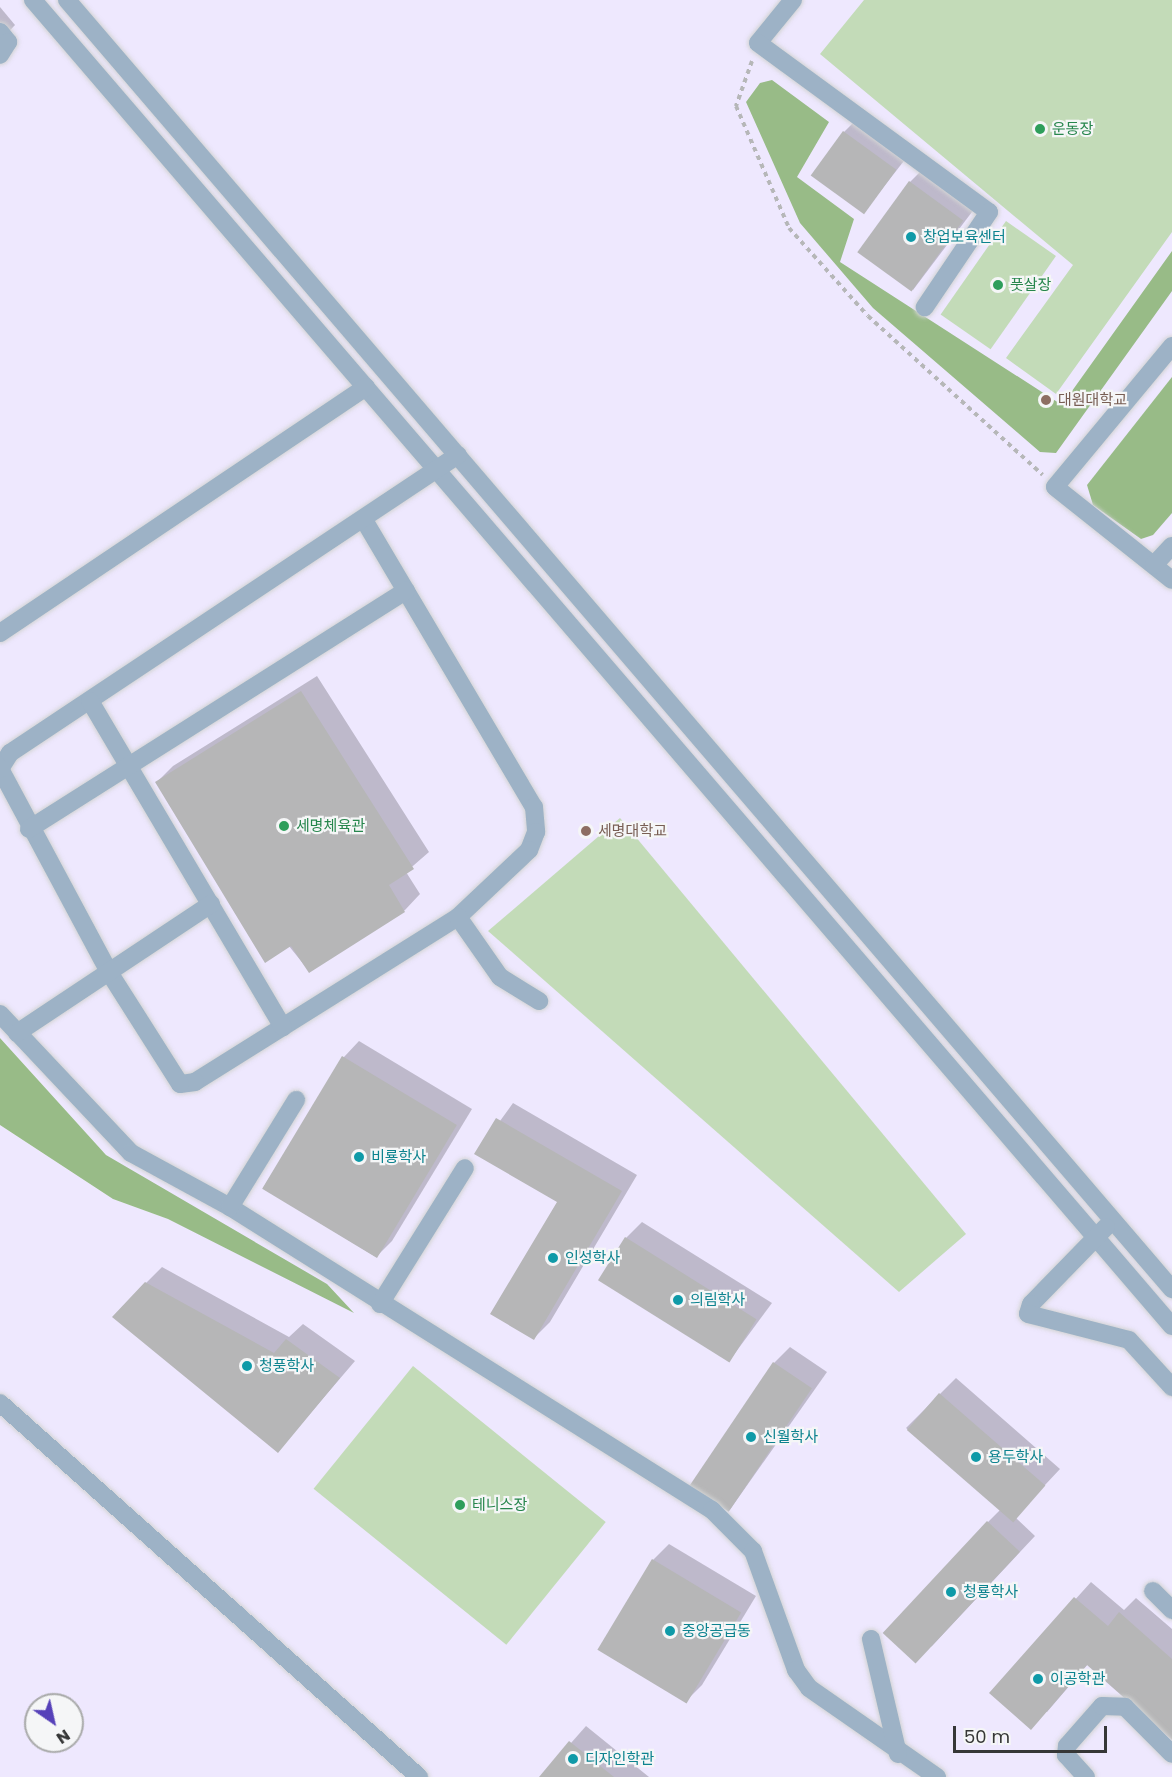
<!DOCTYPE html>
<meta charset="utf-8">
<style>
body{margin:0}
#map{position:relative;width:1172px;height:1777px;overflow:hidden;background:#f5f6f7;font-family:Poppins,"Noto Sans KR",sans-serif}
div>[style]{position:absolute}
.education>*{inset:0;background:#eee8fe}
.green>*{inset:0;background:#c3dbb8;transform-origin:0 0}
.forest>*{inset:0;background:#98bb87}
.shadow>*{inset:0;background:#0003}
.building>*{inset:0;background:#b6b6b7;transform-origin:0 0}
.path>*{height:4px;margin-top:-2px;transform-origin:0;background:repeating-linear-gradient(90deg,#b6b7b8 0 4.5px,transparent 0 9px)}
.roads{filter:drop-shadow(0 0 2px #d3d4d4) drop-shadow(0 0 2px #d3d4d4)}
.minor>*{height:18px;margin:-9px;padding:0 9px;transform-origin:9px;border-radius:9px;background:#9db2c6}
.dots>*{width:16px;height:16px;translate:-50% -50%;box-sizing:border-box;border:3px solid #f5f6f7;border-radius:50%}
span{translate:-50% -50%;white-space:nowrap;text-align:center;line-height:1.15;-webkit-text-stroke:4.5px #f5f6f7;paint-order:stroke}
.leisure-label{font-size:15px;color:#27864d}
.left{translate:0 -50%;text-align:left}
.culture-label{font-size:15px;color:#0d838f}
.education-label{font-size:15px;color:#785e54}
.north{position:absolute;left:24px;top:1693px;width:60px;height:60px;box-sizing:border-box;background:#f5f6f7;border:2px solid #a9aaaa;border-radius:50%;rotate:146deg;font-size:16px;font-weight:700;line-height:24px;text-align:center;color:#363737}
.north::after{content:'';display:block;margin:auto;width:21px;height:27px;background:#5641b9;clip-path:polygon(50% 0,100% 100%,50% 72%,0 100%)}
.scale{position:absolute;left:953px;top:1726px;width:154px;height:27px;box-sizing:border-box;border:3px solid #363737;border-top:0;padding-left:8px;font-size:18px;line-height:21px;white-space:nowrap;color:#363737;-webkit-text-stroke:4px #f5f6f7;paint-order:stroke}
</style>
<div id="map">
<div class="education">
<i style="clip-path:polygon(evenodd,0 0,1172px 0,1172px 1777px,0 1777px,0 1125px,113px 1199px,168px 1219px,353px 1311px,106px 1155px,0 1038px,0 0,36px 1705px,72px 1705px,72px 1741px,36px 1741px,36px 1705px)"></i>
</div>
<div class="green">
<i style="clip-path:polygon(864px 0,1172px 0,1172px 232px,1056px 394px,1006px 358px,1073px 265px,820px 54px)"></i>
<i style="left:1006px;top:221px;width:61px;height:114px;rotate:35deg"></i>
<i style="clip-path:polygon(620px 818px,966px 1234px,899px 1292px,488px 931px)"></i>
<i style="left:413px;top:1366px;width:248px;height:158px;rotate:39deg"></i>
</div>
<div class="forest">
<i style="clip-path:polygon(772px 80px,829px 122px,797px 177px,854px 219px,840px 262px,1062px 405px,1172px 251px,1172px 291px,1056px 453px,1040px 452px,873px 308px,800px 223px,746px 102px,760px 83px)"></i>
<i style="clip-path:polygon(1172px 377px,1172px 513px,1153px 535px,1141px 539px,1093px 505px,1087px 485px)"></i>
<i style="clip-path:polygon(0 1038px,106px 1155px,327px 1284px,354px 1313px,168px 1219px,113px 1199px,0 1125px)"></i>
</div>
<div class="shadow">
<i style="clip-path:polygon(0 7px,15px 25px,0 41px)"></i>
<i style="clip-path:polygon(856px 120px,907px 157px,864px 212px,844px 132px)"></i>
<i style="clip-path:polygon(926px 166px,978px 204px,913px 290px,910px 182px)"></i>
<i style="clip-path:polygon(317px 676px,429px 852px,406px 872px,420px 894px,405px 910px,309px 971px,157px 782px,173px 766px)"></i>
<i style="clip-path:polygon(359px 1041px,472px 1109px,392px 1241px,376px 1257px,263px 1188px,344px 1057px)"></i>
<i style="clip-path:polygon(513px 1103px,637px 1175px,550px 1322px,534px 1338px,559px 1202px,476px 1154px)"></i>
<i style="clip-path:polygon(642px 1222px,772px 1303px,730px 1360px,626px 1238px)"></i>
<i style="clip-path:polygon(162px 1267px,289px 1337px,303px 1324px,355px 1361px,278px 1451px,146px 1283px)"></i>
<i style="clip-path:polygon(790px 1347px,827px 1372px,729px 1511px,774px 1363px)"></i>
<i style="clip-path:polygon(956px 1378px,1060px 1469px,1015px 1517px,1035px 1536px,931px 1647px,988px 1522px,1003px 1507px,906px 1428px)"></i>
<i style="clip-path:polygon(669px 1544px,756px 1596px,702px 1685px,686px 1701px,653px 1560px)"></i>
<i style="clip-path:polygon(1091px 1582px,1124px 1610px,1136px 1598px,1172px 1629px,1172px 1738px,1088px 1664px,1047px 1712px,991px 1693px)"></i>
<i style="clip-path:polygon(586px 1726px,649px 1777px,541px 1777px)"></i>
</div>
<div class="building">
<i style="left:843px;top:131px;width:66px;height:55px;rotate:36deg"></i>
<i style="left:909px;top:181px;width:67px;height:88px;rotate:36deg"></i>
<i style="clip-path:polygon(301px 691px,414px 869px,389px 885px,405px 912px,309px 973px,291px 946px,265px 963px,155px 782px)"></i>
<i style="left:342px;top:1056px;width:134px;height:155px;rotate:31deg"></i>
<i style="clip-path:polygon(496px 1118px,622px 1191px,534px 1340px,490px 1314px,557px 1202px,474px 1154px)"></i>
<i style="left:625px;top:1237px;width:155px;height:51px;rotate:32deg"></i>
<i style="clip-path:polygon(145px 1282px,274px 1353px,286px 1339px,340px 1378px,278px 1453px,112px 1317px)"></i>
<i style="left:773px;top:1362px;width:47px;height:149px;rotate:34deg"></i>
<i style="left:939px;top:1393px;width:141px;height:49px;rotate:41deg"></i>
<i style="left:987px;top:1521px;width:45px;height:153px;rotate:43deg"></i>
<i style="left:652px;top:1559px;width:104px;height:106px;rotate:31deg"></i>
<i style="clip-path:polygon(1074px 1597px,1108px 1626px,1119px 1612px,1172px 1659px,1172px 1740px,1087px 1665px,1031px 1730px,989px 1693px)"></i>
<i style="clip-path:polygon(569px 1741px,614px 1777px,539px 1777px)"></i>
</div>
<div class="path">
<i style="left:752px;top:61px;width:48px;rotate:109.6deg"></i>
<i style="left:736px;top:106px;width:133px;rotate:66.5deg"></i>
<i style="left:789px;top:228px;width:118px;rotate:48.1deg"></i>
<i style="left:868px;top:316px;width:236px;rotate:42.3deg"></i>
</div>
<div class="roads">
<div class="minor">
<i style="left:33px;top:0;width:1748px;rotate:49.34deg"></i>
<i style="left:67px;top:0;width:1698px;rotate:49.4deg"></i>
<i style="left:793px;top:0;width:55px;rotate:129.1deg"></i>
<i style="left:758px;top:43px;width:286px;rotate:36.2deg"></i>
<i style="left:989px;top:212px;width:115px;rotate:124deg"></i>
<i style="left:0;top:32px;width:13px;rotate:51deg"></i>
<i style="left:8px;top:42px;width:15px;rotate:122deg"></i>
<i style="left:1172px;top:346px;width:183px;rotate:129.7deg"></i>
<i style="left:1055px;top:487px;width:149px;rotate:38.5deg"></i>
<i style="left:364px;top:520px;width:334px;rotate:59.4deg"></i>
<i style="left:534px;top:807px;width:25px;rotate:85deg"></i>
<i style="left:536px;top:832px;width:19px;rotate:111deg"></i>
<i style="left:529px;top:850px;width:98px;rotate:136.7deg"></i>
<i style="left:458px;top:917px;width:310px;rotate:147.9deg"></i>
<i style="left:195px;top:1082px;width:15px;rotate:172deg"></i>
<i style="left:180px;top:1084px;width:133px;rotate:-122.4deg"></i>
<i style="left:109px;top:972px;width:230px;rotate:-118.2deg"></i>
<i style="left:0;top:769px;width:19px;rotate:-58deg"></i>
<i style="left:10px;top:753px;width:538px;rotate:-33.63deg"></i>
<i style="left:1154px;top:565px;width:26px;rotate:-47deg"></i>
<i style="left:0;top:633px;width:441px;rotate:-33.9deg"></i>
<i style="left:90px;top:701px;width:379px;rotate:59.4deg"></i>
<i style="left:29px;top:829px;width:446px;rotate:-32.3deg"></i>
<i style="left:458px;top:917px;width:73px;rotate:55deg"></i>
<i style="left:500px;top:977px;width:46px;rotate:31.6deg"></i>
<i style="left:0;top:1014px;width:191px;rotate:46.7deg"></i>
<i style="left:131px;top:1153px;width:113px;rotate:28.6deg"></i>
<i style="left:230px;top:1207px;width:569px;rotate:32.15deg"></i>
<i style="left:712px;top:1510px;width:58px;rotate:45deg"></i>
<i style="left:753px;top:1551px;width:127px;rotate:70.1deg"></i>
<i style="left:796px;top:1670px;width:22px;rotate:54deg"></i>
<i style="left:809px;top:1688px;width:156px;rotate:34.8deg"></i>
<i style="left:17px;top:1033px;width:233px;rotate:-33.6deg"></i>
<i style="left:230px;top:1207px;width:126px;rotate:-58.3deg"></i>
<i style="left:1106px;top:1227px;width:107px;rotate:134.2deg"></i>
<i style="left:1031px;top:1304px;width:10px;rotate:107deg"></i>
<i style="left:1028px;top:1314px;width:104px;rotate:14.4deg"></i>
<i style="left:1129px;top:1340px;width:64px;rotate:47.5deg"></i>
<i style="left:380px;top:1304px;width:160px;rotate:-58deg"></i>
<i style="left:0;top:1403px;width:562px;rotate:41.75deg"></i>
<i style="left:1153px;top:1591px;width:27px;rotate:45deg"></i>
<i style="left:871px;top:1639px;width:118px;rotate:76.8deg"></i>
<i style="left:1086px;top:1777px;width:30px;rotate:-132deg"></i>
<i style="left:1066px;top:1755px;width:9px;rotate:-84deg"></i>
<i style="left:1067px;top:1746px;width:53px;rotate:-48.8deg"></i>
<i style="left:1102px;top:1706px;width:23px;rotate:2deg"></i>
<i style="left:1125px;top:1707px;width:66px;rotate:45deg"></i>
</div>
</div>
<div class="dots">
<i style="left:1040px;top:129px;background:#2e9e5b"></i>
<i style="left:911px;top:237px;background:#0f9aa8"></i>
<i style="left:998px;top:285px;background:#2e9e5b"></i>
<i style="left:1046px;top:400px;background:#8d6e63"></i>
<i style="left:284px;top:826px;background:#2e9e5b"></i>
<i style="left:586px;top:831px;background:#8d6e63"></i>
<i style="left:359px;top:1157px;background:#0f9aa8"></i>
<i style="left:553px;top:1258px;background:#0f9aa8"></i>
<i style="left:678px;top:1300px;background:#0f9aa8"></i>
<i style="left:247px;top:1366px;background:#0f9aa8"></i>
<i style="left:751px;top:1437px;background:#0f9aa8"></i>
<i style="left:976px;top:1457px;background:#0f9aa8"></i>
<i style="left:460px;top:1505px;background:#2e9e5b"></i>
<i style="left:951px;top:1592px;background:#0f9aa8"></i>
<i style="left:670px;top:1631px;background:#0f9aa8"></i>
<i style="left:1038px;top:1679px;background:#0f9aa8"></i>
<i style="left:573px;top:1759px;background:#0f9aa8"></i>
</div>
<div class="leisure-label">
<span class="left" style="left:1052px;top:129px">운동장</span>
<span class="left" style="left:1010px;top:285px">풋살장</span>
<span class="left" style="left:296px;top:826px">세명체육관</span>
<span class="left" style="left:472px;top:1505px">테니스장</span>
</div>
<div class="culture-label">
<span class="left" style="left:923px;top:237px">창업보육센터</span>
<span class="left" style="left:371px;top:1157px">비룡학사</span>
<span class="left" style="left:565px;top:1258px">인성학사</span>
<span class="left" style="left:690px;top:1300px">의림학사</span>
<span class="left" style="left:259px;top:1366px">청풍학사</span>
<span class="left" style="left:763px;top:1437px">신월학사</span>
<span class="left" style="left:988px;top:1457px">용두학사</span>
<span class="left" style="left:963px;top:1592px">청룡학사</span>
<span class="left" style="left:682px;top:1631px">중앙공급동</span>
<span class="left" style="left:1050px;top:1679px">이공학관</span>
<span class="left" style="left:585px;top:1759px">디자인학관</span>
</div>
<div class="education-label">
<span class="left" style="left:1058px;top:400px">대원대학교</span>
<span class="left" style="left:598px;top:831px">세명대학교</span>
</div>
<div class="north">N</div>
<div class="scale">50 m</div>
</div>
